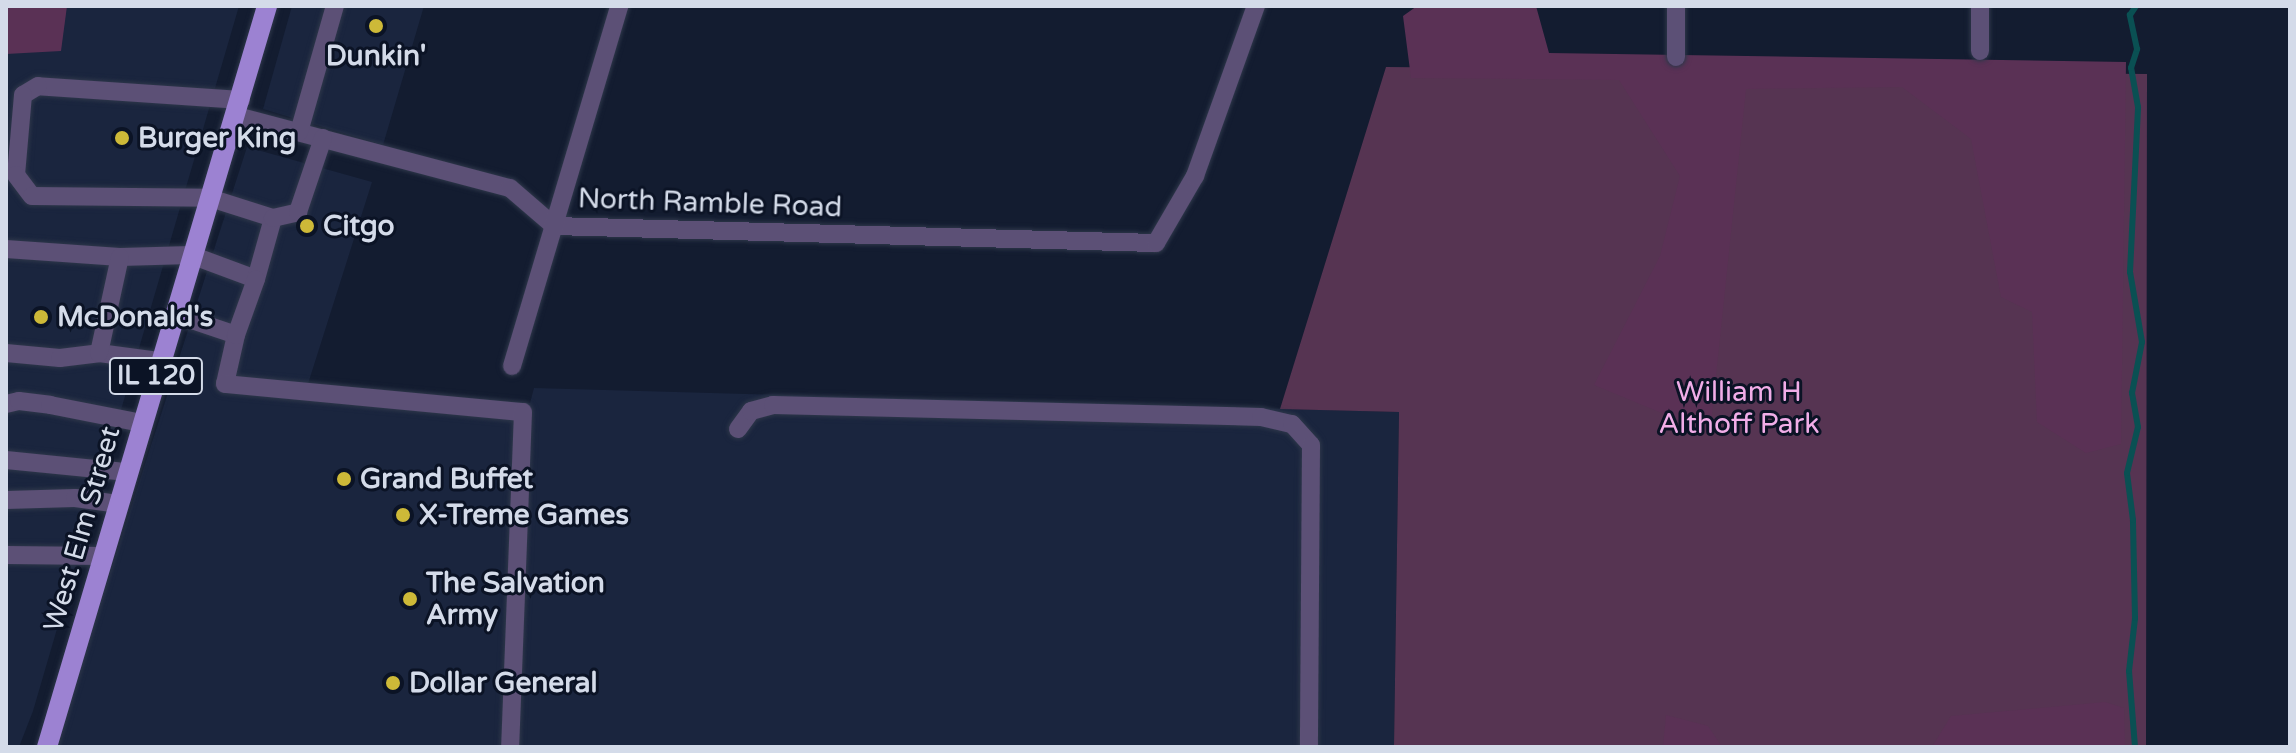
<!DOCTYPE html>
<style>
body{margin:0}
#map{position:relative;width:2296px;height:753px;overflow:hidden;background:#131c30;font-family:"Varela Round",sans-serif}
div>[style]{position:absolute}
.built>*{inset:0;background:#1a253e}
.green>*{inset:0;background:#563452}
.forest>*{inset:0;background:#5a3155}
.stream>*{height:6px;margin:-3px;padding:0 3px;transform-origin:3px;border-radius:3px;background:#0a5053}
.roads{filter:drop-shadow(0 0 2px #2e374a) drop-shadow(0 0 2px #2e374a)}
.minor>*{height:18px;margin:-9px;padding:0 9px;transform-origin:9px;border-radius:9px;background:#5c5076}
.major>*{height:20px;margin:-10px;padding:0 10px;transform-origin:10px;border-radius:10px;background:#9c82d2}
.dots>*{width:22px;height:22px;translate:-50% -50%;box-sizing:border-box;border:4px solid #0b1325;border-radius:50%}
span{translate:-50% -50%;white-space:nowrap;text-align:center;line-height:1.15;-webkit-text-stroke:6px #0b1325;paint-order:stroke}
.shield-label span{padding:2px 6px;background:#0b1325;border:2px solid;border-radius:6px;-webkit-text-stroke-width:0}
.shield-label{font-size:26px;color:#d4dbe9;font-weight:700}
.poi-label{font-size:28px;color:#d4dbe9;font-weight:700}
.left{translate:0 -50%;text-align:left}
.street-label{font-size:28px;color:#d4dbe9}
.park-label{font-size:28px;color:#f1ade8}
.frame{position:absolute;inset:0;border:8px solid #d4dbe9;pointer-events:none}
</style>
<div id="map">
<div class="built">
<i style="clip-path:polygon(6px 6px,239px 6px,33px 711px,19px 747px,6px 747px)"></i>
<i style="clip-path:polygon(292px 6px,424px 6px,383px 145px,263px 109px)"></i>
<i style="clip-path:polygon(247px 147px,372px 182px,307px 387px,530px 403px,534px 388px,1399px 412px,1394px 747px,54px 747px)"></i>
</div>
<div class="green">
<i style="clip-path:polygon(1386px 67px,2147px 74px,2146px 747px,1394px 747px,1399px 412px,1280px 409px)"></i>
</div>
<div class="forest">
<i style="clip-path:polygon(6px 6px,67px 6px,61px 51px,6px 54px)"></i>
<i style="clip-path:polygon(1417px 6px,1536px 6px,1549px 53px,2126px 62px,2121px 444px,2086px 453px,2037px 422px,2032px 312px,2001px 297px,1971px 139px,1902px 87px,1746px 89px,1710px 433px,1594px 385px,1660px 256px,1680px 176px,1619px 80px,1411px 78px,1403px 16px)"></i>
<i style="clip-path:polygon(2105px 702px,2124px 708px,2125px 747px,1932px 747px,1951px 716px)"></i>
<i style="clip-path:polygon(1666px 715px,1708px 726px,1722px 747px,1663px 747px)"></i>
</div>
<div class="stream">
<i style="left:2135px;top:747px;width:76px;rotate:-94.5deg"></i>
<i style="left:2129px;top:671px;width:53px;rotate:-83.5deg"></i>
<i style="left:2135px;top:618px;width:98px;rotate:-91.2deg"></i>
<i style="left:2133px;top:520px;width:47px;rotate:-97.3deg"></i>
<i style="left:2127px;top:473px;width:47px;rotate:-76.6deg"></i>
<i style="left:2138px;top:427px;width:35px;rotate:-100deg"></i>
<i style="left:2132px;top:393px;width:52px;rotate:-78.9deg"></i>
<i style="left:2142px;top:342px;width:71px;rotate:-99.7deg"></i>
<i style="left:2130px;top:272px;width:165px;rotate:-87.2deg"></i>
<i style="left:2138px;top:107px;width:40px;rotate:-100deg"></i>
<i style="left:2131px;top:68px;width:20px;rotate:-72deg"></i>
<i style="left:2137px;top:49px;width:35px;rotate:-102deg"></i>
<i style="left:2130px;top:15px;width:11px;rotate:-56deg"></i>
</div>
<div class="roads">
<div class="minor">
<i style="left:1980px;top:51px;width:45px;rotate:-90deg"></i>
<i style="left:1676px;top:57px;width:51px;rotate:-90deg"></i>
<i style="left:241px;top:100px;width:203px;rotate:-176.1deg"></i>
<i style="left:38px;top:86px;width:17px;rotate:149deg"></i>
<i style="left:23px;top:95px;width:80px;rotate:95deg"></i>
<i style="left:16px;top:175px;width:26px;rotate:53deg"></i>
<i style="left:32px;top:196px;width:178px;rotate:0.6deg"></i>
<i style="left:210px;top:198px;width:66px;rotate:17.6deg"></i>
<i style="left:237px;top:116px;width:282px;rotate:14.8deg"></i>
<i style="left:510px;top:188px;width:58px;rotate:40.8deg"></i>
<i style="left:554px;top:226px;width:602px;rotate:1.62deg"></i>
<i style="left:1156px;top:243px;width:78px;rotate:-59.8deg"></i>
<i style="left:1195px;top:176px;width:181px;rotate:-70.3deg"></i>
<i style="left:299px;top:132px;width:131px;rotate:-74.1deg"></i>
<i style="left:6px;top:249px;width:114px;rotate:4deg"></i>
<i style="left:120px;top:257px;width:71px;rotate:-1.6deg"></i>
<i style="left:191px;top:255px;width:69px;rotate:20.3deg"></i>
<i style="left:256px;top:279px;width:63px;rotate:-74.4deg"></i>
<i style="left:273px;top:218px;width:26px;rotate:-13deg"></i>
<i style="left:298px;top:212px;width:78px;rotate:-71.3deg"></i>
<i style="left:174px;top:314px;width:65px;rotate:18.7deg"></i>
<i style="left:236px;top:335px;width:50px;rotate:102.7deg"></i>
<i style="left:225px;top:384px;width:299px;rotate:5.4deg"></i>
<i style="left:523px;top:412px;width:335px;rotate:92.2deg"></i>
<i style="left:236px;top:335px;width:59px;rotate:-70.3deg"></i>
<i style="left:6px;top:353px;width:54px;rotate:5.3deg"></i>
<i style="left:60px;top:358px;width:39px;rotate:-7deg"></i>
<i style="left:99px;top:353px;width:62px;rotate:7.5deg"></i>
<i style="left:99px;top:353px;width:98px;rotate:-77.7deg"></i>
<i style="left:512px;top:366px;width:376px;rotate:-73.4deg"></i>
<i style="left:6px;top:404px;width:13px;rotate:-13deg"></i>
<i style="left:19px;top:401px;width:31px;rotate:7deg"></i>
<i style="left:50px;top:405px;width:94px;rotate:11.1deg"></i>
<i style="left:738px;top:429px;width:22px;rotate:-54deg"></i>
<i style="left:751px;top:411px;width:23px;rotate:-15deg"></i>
<i style="left:773px;top:405px;width:488px;rotate:1.4deg"></i>
<i style="left:1261px;top:417px;width:32px;rotate:13deg"></i>
<i style="left:1292px;top:424px;width:28px;rotate:48deg"></i>
<i style="left:1311px;top:445px;width:302px;rotate:90.4deg"></i>
<i style="left:6px;top:460px;width:122px;rotate:5.7deg"></i>
<i style="left:6px;top:500px;width:69px;rotate:-1.7deg"></i>
<i style="left:75px;top:498px;width:43px;rotate:7.9deg"></i>
<i style="left:6px;top:555px;width:97px;rotate:0.6deg"></i>
</div>
<div class="major">
<i style="left:47px;top:747px;width:773px;rotate:-73.46deg"></i>
</div>
</div>
<div class="dots">
<i style="left:376px;top:26px;background:#cdb938"></i>
<i style="left:122px;top:138px;background:#cdb938"></i>
<i style="left:307px;top:226px;background:#cdb938"></i>
<i style="left:41px;top:317px;background:#cdb938"></i>
<i style="left:344px;top:479px;background:#cdb938"></i>
<i style="left:403px;top:515px;background:#cdb938"></i>
<i style="left:410px;top:599px;background:#cdb938"></i>
<i style="left:393px;top:683px;background:#cdb938"></i>
</div>
<div class="shield-label">
<span style="left:156px;top:376px">IL 120</span>
</div>
<div class="poi-label">
<span style="left:376px;top:56px">Dunkin'</span>
<span class="left" style="left:138px;top:138px">Burger King</span>
<span class="left" style="left:323px;top:226px">Citgo</span>
<span class="left" style="left:57px;top:317px">McDonald's</span>
<span class="left" style="left:360px;top:479px">Grand Buffet</span>
<span class="left" style="left:419px;top:515px">X-Treme Games</span>
<span class="left" style="left:426px;top:599px">The Salvation<br>Army</span>
<span class="left" style="left:409px;top:683px">Dollar General</span>
</div>
<div class="street-label">
<span style="left:710px;top:203px;rotate:2deg">North Ramble Road</span>
<span style="left:82px;top:529px;rotate:-74deg">West Elm Street</span>
</div>
<div class="park-label">
<span style="left:1739px;top:408px">William H<br>Althoff Park</span>
</div>
<div class="frame"></div>
</div>
